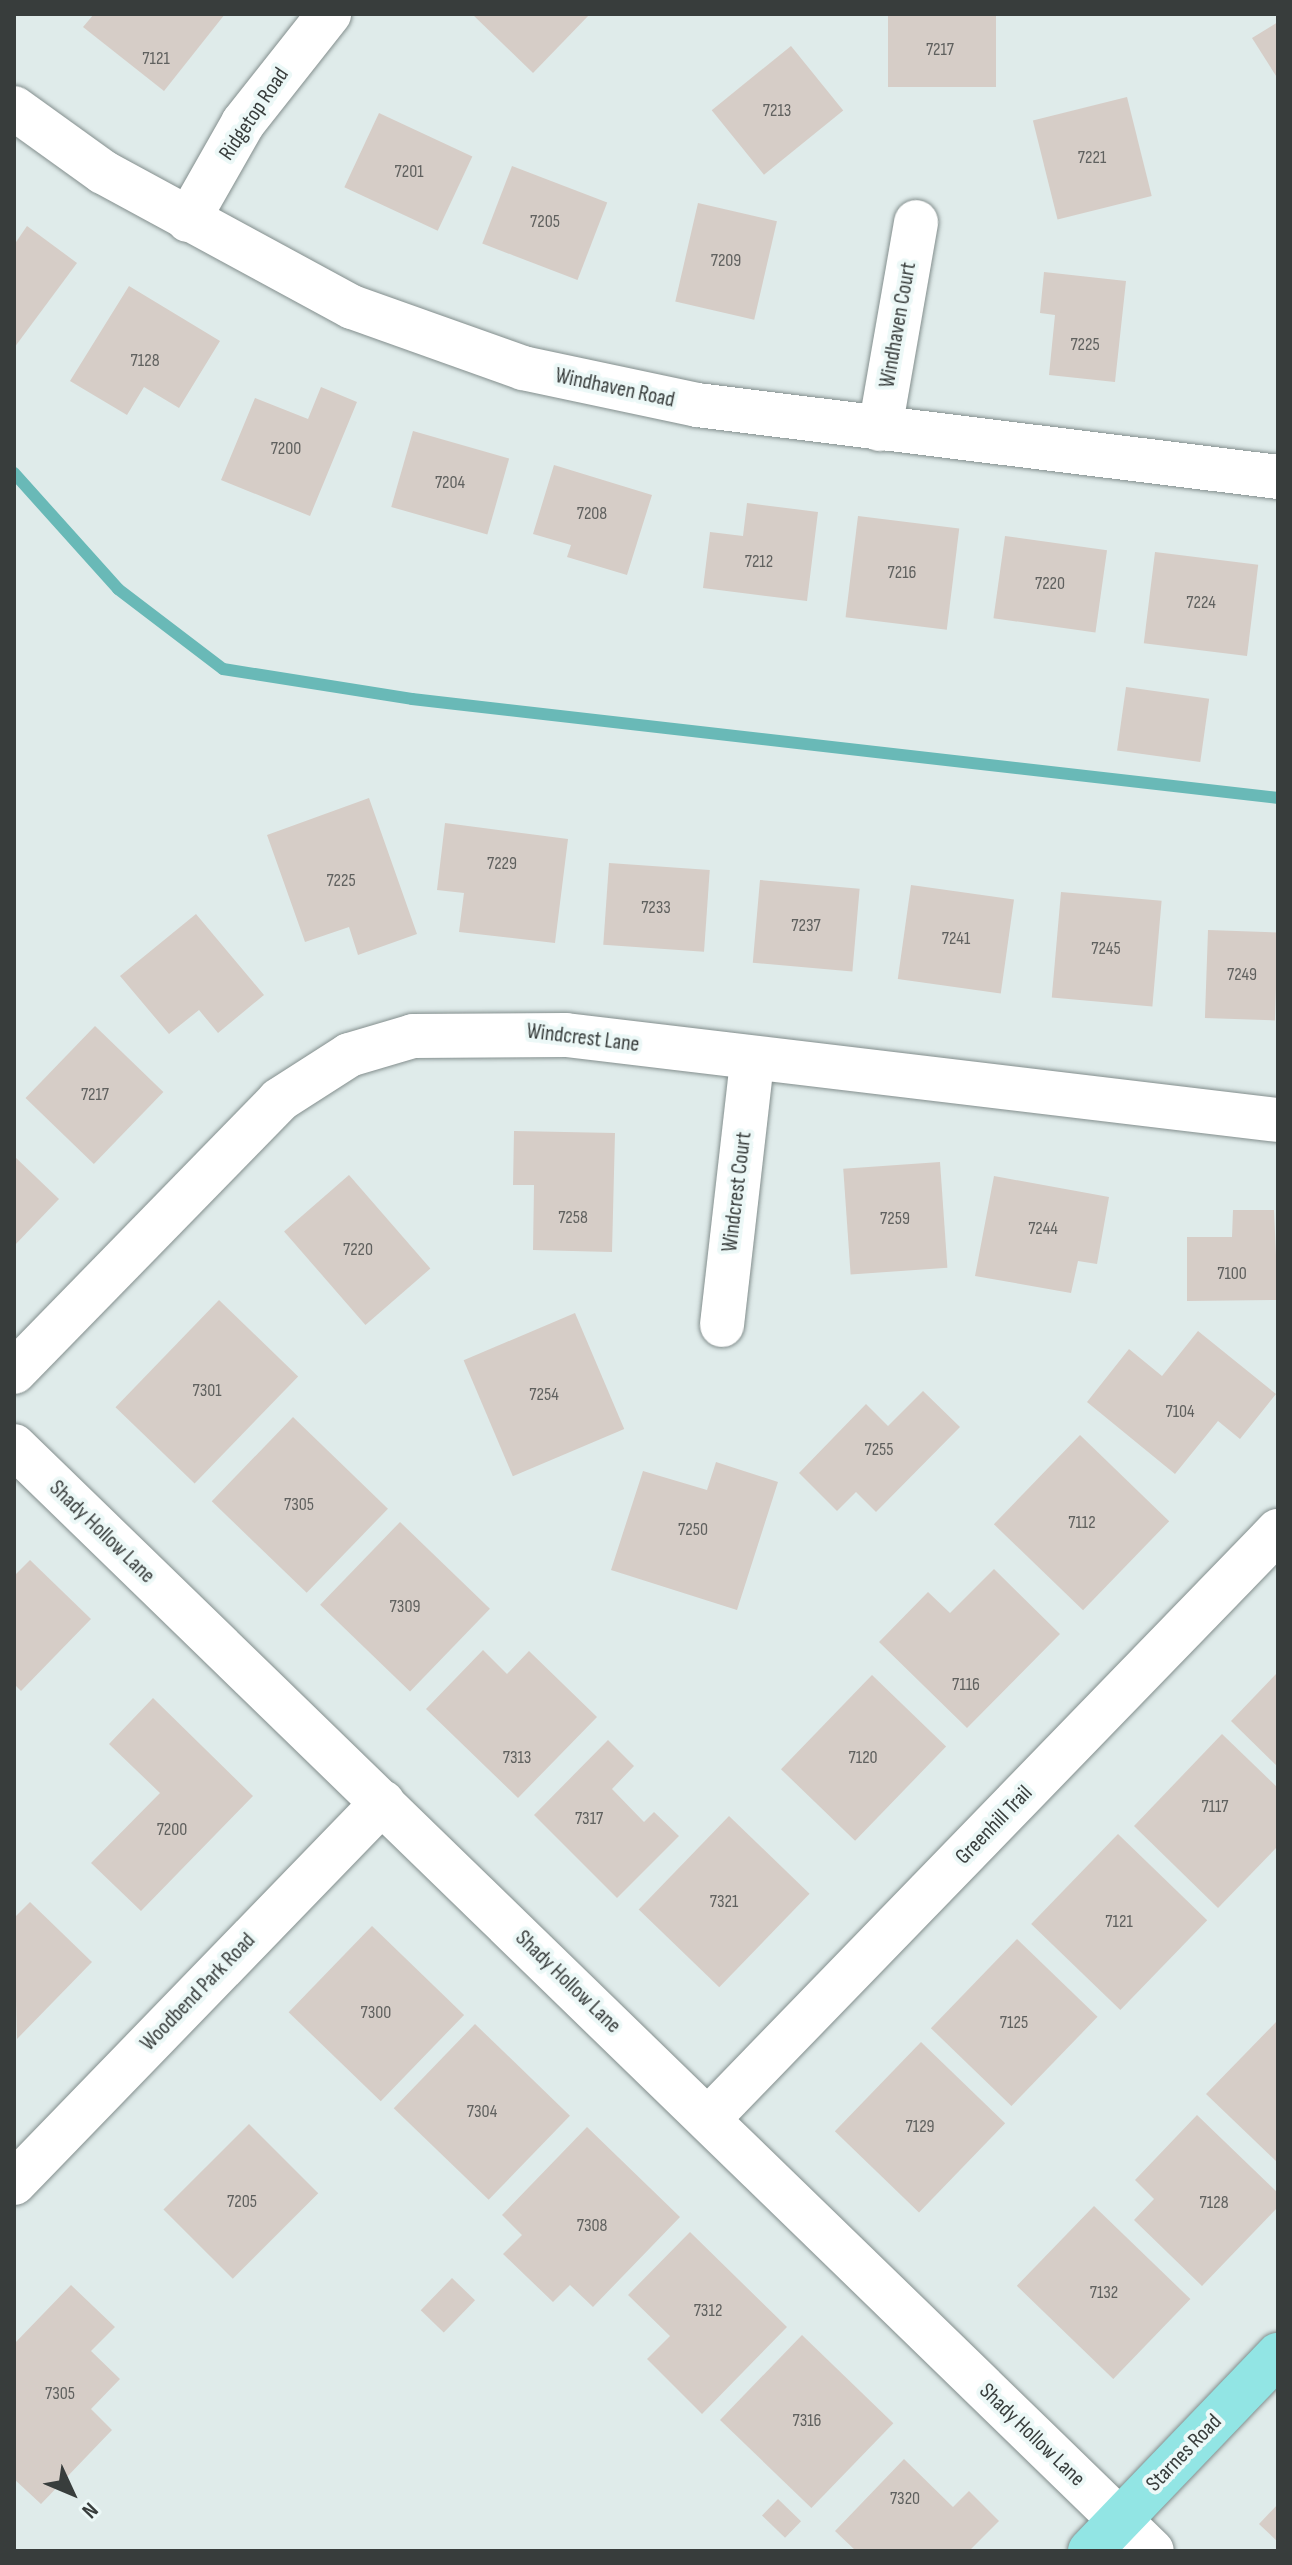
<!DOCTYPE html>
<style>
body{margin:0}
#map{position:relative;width:1292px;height:2565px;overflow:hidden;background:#dfebea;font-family:"Sofia Sans Condensed",sans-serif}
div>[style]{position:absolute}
.stream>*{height:12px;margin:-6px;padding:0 6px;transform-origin:6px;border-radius:6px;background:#69b9b7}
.building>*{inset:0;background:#d6cdc7;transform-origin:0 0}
.roads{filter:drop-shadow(0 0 2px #838e8d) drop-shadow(0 0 2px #838e8d)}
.minor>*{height:44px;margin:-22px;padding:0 22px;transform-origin:22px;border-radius:22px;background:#fff}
.major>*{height:44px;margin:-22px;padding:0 22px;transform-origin:22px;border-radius:22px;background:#92e5e4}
span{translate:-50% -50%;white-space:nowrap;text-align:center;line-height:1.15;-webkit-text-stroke:8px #ecf8f7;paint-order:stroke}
.number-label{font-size:18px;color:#60615f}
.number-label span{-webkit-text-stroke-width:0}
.street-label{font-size:22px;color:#383d3c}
.frame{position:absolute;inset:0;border:16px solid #383d3c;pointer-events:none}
.north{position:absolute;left:32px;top:2453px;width:80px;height:80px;-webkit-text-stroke:6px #ecf8f7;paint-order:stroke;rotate:134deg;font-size:22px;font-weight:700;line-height:32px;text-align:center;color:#383d3c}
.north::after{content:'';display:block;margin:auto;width:28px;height:36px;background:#383d3c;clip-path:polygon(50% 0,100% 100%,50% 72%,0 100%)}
</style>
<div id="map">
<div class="stream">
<i style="left:14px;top:473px;width:156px;rotate:48.1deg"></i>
<i style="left:118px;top:589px;width:132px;rotate:37.3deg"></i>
<i style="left:223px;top:669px;width:191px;rotate:9deg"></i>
<i style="left:412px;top:699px;width:872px;rotate:6.52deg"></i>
</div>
<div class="building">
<i style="clip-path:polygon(94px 14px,225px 14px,164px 91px,83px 27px)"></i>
<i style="clip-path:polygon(472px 14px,590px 14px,533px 73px)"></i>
<i style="left:888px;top:14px;width:108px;height:73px"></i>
<i style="clip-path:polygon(1278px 22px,1278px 79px,1252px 38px)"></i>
<i style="left:791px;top:46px;width:83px;height:102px;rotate:51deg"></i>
<i style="left:1127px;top:97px;width:102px;height:97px;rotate:76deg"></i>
<i style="left:379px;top:113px;width:103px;height:82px;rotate:25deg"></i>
<i style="left:512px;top:166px;width:102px;height:83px;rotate:21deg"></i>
<i style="left:698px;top:203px;width:81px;height:101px;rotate:13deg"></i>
<i style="clip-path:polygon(27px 226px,77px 263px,14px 348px,14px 245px)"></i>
<i style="clip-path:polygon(1044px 272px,1126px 281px,1115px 382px,1049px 375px,1055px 315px,1040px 313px)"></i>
<i style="clip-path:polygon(129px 286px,220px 341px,179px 408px,144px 387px,127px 415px,70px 381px)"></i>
<i style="clip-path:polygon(321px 387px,357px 402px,310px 516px,221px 480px,255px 398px,308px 419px)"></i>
<i style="left:413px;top:431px;width:100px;height:79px;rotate:16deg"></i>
<i style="clip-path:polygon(554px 465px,652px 495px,627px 575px,567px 557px,571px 545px,533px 534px)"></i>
<i style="clip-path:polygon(747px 503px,818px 512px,807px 601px,703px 588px,710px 532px,743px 536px)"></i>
<i style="left:858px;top:516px;width:102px;height:102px;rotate:7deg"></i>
<i style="left:1005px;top:536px;width:103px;height:83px;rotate:8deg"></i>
<i style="left:1155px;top:552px;width:104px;height:92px;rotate:7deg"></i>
<i style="left:1126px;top:687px;width:84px;height:64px;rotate:8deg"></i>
<i style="clip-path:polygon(369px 798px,417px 934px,358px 955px,349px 927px,305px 942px,267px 835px)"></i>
<i style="clip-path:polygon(445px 823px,568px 839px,555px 943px,459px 932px,464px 893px,437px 890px)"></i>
<i style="left:609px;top:863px;width:101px;height:82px;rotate:4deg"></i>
<i style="left:760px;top:880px;width:100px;height:83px;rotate:5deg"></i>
<i style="left:911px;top:885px;width:104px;height:95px;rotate:8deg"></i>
<i style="left:1061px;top:892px;width:101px;height:106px;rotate:5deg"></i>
<i style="clip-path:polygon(196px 914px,264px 995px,218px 1033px,199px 1010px,169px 1034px,120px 976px)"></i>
<i style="left:1208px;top:930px;width:70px;height:88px;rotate:2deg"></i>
<i style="left:95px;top:1026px;width:95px;height:100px;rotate:44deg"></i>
<i style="clip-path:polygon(514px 1131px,615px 1133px,612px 1252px,533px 1250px,534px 1185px,513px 1185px)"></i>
<i style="clip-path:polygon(14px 1156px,59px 1199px,14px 1246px)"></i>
<i style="left:940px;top:1162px;width:106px;height:97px;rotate:86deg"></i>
<i style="left:349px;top:1175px;width:124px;height:86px;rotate:49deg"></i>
<i style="clip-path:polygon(994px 1176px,1109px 1197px,1097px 1264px,1078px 1261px,1071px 1293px,975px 1276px)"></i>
<i style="clip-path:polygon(1233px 1210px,1274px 1210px,1278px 1300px,1187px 1301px,1187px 1237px,1232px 1237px)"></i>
<i style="left:219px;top:1300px;width:110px;height:149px;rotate:44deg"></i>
<i style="left:575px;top:1313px;width:126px;height:121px;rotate:67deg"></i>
<i style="clip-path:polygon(1198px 1331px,1276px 1394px,1240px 1439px,1218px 1421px,1175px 1474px,1087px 1402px,1129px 1349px,1162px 1376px)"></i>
<i style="clip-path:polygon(923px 1391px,960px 1427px,876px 1512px,856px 1492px,837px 1511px,799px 1473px,866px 1404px,888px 1426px)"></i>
<i style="left:293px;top:1417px;width:132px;height:117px;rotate:44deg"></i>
<i style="left:1080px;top:1435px;width:124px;height:124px;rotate:44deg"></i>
<i style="clip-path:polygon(716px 1462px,778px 1482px,737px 1610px,611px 1570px,643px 1471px,707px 1490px)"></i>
<i style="left:400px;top:1522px;width:125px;height:115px;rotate:44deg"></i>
<i style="clip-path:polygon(30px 1560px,91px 1619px,21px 1691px,14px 1684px,14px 1576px)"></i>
<i style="clip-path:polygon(994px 1569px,1060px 1634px,967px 1728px,879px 1642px,928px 1592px,950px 1613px)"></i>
<i style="clip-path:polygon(483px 1650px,507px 1674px,529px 1651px,597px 1717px,518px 1798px,426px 1709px)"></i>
<i style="clip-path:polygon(1278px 1672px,1278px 1767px,1231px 1721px)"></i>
<i style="left:872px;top:1675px;width:103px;height:131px;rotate:44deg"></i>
<i style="clip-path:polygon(153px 1698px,253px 1796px,141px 1911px,91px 1863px,160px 1793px,109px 1744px)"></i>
<i style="clip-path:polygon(1222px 1734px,1278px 1788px,1278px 1846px,1218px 1908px,1134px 1826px)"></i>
<i style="clip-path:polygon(608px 1740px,634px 1766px,612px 1789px,644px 1822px,654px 1812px,679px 1836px,617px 1898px,534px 1815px)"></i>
<i style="left:729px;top:1816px;width:112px;height:130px;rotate:44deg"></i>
<i style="left:1118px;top:1834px;width:124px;height:125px;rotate:44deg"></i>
<i style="clip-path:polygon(30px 1902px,92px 1962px,17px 2039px,14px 1918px)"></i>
<i style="left:372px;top:1926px;width:128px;height:120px;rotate:44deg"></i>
<i style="left:1017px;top:1939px;width:112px;height:124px;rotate:44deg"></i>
<i style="clip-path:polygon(1278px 2020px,1278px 2163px,1206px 2094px)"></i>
<i style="left:475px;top:2024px;width:132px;height:117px;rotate:44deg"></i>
<i style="left:921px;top:2042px;width:117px;height:124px;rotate:44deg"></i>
<i style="clip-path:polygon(1197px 2115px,1278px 2193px,1278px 2207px,1202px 2286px,1134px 2220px,1154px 2199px,1135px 2180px)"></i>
<i style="left:249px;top:2124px;width:98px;height:121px;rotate:45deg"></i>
<i style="clip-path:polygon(587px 2127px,680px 2217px,593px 2307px,570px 2285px,553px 2302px,503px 2254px,522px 2235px,502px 2215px)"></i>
<i style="left:1094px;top:2206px;width:134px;height:111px;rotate:44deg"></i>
<i style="clip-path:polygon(690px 2232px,787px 2327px,702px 2414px,647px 2359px,670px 2336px,628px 2295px)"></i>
<i style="left:452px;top:2278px;width:32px;height:45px;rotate:44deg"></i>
<i style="clip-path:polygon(71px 2285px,115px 2327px,91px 2351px,120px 2379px,91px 2409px,112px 2430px,41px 2504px,14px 2479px,14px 2344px)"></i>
<i style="left:802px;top:2335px;width:127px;height:118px;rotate:44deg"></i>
<i style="clip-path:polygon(904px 2459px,953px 2507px,969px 2491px,999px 2521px,969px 2551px,856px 2551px,835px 2531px)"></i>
<i style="left:778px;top:2499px;width:32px;height:23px;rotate:44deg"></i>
<i style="clip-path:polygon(1278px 2504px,1278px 2542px,1259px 2524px)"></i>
</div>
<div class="roads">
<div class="minor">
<i style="left:14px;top:108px;width:110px;rotate:35.7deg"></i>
<i style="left:103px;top:172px;width:283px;rotate:28.5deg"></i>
<i style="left:352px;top:307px;width:182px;rotate:19.6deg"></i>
<i style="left:523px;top:368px;width:178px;rotate:12deg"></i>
<i style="left:697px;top:405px;width:585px;rotate:7.06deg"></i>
<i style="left:188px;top:220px;width:112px;rotate:-60.4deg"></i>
<i style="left:243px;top:123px;width:139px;rotate:-51.7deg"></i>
<i style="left:880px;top:429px;width:210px;rotate:-80.1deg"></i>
<i style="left:722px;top:1325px;width:267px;rotate:-83.5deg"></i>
<i style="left:14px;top:1372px;width:380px;rotate:-45.7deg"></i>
<i style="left:279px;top:1100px;width:83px;rotate:-32.7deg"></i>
<i style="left:349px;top:1055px;width:67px;rotate:-16.5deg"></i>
<i style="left:413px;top:1036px;width:153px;rotate:-0.4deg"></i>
<i style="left:566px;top:1035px;width:717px;rotate:6.81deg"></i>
<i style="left:14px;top:1446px;width:1586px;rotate:44.16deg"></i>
<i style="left:709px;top:2118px;width:818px;rotate:-45.89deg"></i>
<i style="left:14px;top:2183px;width:530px;rotate:-45.92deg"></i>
</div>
<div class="major">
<i style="left:1090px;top:2551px;width:272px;rotate:-46.2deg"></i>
</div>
</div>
<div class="number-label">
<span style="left:940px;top:50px">7217</span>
<span style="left:156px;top:59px">7121</span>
<span style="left:777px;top:111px">7213</span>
<span style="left:1092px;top:158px">7221</span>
<span style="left:409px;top:172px">7201</span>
<span style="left:545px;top:222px">7205</span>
<span style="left:726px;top:261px">7209</span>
<span style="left:1085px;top:345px">7225</span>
<span style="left:145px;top:361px">7128</span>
<span style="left:286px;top:449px">7200</span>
<span style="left:450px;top:483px">7204</span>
<span style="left:592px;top:514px">7208</span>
<span style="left:759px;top:562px">7212</span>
<span style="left:902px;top:573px">7216</span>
<span style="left:1050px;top:584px">7220</span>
<span style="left:1201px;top:603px">7224</span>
<span style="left:502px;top:864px">7229</span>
<span style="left:341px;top:881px">7225</span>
<span style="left:656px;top:908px">7233</span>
<span style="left:806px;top:926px">7237</span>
<span style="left:956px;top:939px">7241</span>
<span style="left:1106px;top:949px">7245</span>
<span style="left:1242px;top:975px">7249</span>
<span style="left:95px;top:1095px">7217</span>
<span style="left:573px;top:1218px">7258</span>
<span style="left:895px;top:1219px">7259</span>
<span style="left:1043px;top:1229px">7244</span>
<span style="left:358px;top:1250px">7220</span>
<span style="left:1232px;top:1274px">7100</span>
<span style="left:207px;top:1391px">7301</span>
<span style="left:544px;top:1395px">7254</span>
<span style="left:1180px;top:1412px">7104</span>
<span style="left:879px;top:1450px">7255</span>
<span style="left:299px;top:1505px">7305</span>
<span style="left:1082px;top:1523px">7112</span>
<span style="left:693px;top:1530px">7250</span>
<span style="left:405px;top:1607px">7309</span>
<span style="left:966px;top:1685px">7116</span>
<span style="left:517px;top:1758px">7313</span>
<span style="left:863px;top:1758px">7120</span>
<span style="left:1215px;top:1807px">7117</span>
<span style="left:589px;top:1819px">7317</span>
<span style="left:172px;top:1830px">7200</span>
<span style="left:724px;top:1902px">7321</span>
<span style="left:1119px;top:1922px">7121</span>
<span style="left:376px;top:2013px">7300</span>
<span style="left:1014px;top:2023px">7125</span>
<span style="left:482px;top:2112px">7304</span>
<span style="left:920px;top:2127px">7129</span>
<span style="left:242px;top:2202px">7205</span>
<span style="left:1214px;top:2203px">7128</span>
<span style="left:592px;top:2226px">7308</span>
<span style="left:1104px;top:2293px">7132</span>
<span style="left:708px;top:2311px">7312</span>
<span style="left:60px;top:2394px">7305</span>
<span style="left:807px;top:2421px">7316</span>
<span style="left:905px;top:2499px">7320</span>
</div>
<div class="street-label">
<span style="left:254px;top:114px;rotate:-56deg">Ridgetop Road</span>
<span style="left:898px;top:325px;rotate:-80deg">Windhaven Court</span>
<span style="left:615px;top:388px;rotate:12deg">Windhaven Road</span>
<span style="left:583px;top:1038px;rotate:7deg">Windcrest Lane</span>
<span style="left:737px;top:1192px;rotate:-83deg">Windcrest Court</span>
<span style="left:102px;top:1532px;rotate:44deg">Shady Hollow Lane</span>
<span style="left:994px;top:1825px;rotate:-46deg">Greenhill Trail</span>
<span style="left:568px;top:1982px;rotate:44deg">Shady Hollow Lane</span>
<span style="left:198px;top:1992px;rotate:-46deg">Woodbend Park Road</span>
<span style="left:1032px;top:2435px;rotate:44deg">Shady Hollow Lane</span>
<span style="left:1184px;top:2453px;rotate:-46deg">Starnes Road</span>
</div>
<div class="frame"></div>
<div class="north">N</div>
</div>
